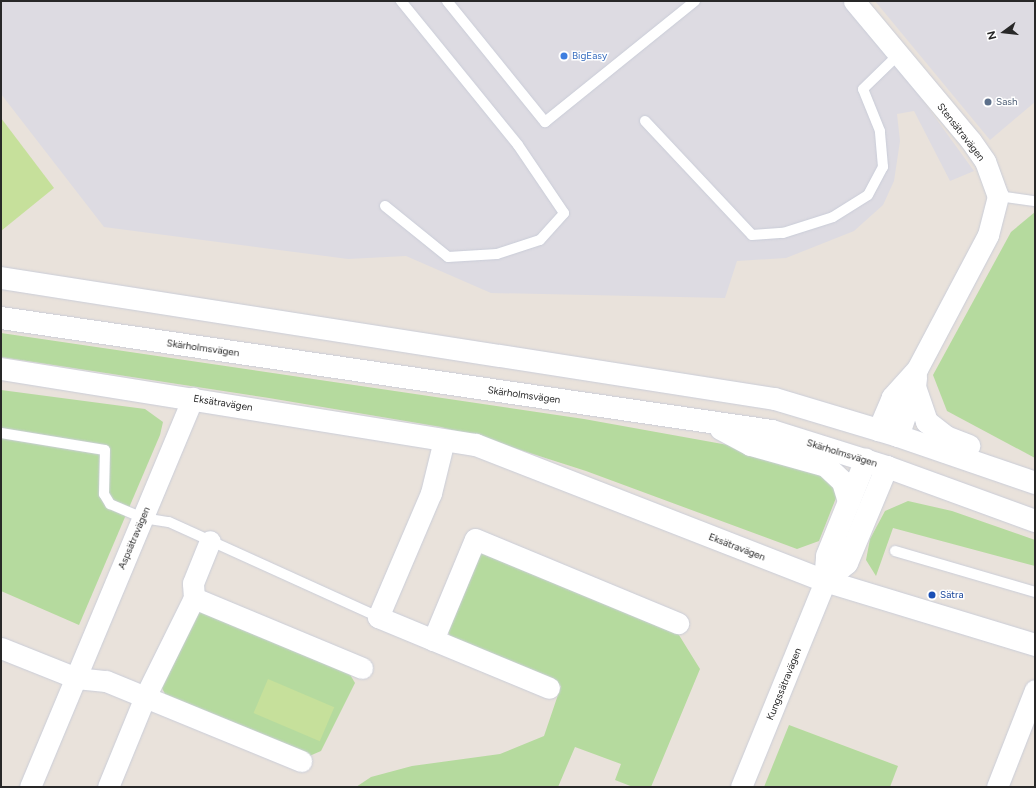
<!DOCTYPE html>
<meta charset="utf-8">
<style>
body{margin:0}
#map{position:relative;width:1036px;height:788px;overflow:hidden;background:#e9e2db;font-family:Figtree,sans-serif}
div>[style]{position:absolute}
.industrial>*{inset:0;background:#dddbe2}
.green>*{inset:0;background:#b5da9e}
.pitch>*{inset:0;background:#c6e09b;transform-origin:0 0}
.roads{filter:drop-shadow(0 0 1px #cacdd8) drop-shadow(0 0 1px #cacdd8)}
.service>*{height:10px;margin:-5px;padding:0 5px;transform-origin:5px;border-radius:5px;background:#fff}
.minor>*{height:21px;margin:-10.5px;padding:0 10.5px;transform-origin:10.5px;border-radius:10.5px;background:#fff}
.tertiary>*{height:22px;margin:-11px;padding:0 11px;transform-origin:11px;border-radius:11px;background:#fff}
.secondary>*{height:22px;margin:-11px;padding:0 11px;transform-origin:11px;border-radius:11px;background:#fff}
.dots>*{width:11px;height:11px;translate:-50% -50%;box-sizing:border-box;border:2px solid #fff;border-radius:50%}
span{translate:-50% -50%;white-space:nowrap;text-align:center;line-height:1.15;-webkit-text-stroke:3px #fff;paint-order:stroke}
.shop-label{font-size:10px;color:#366cbe}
.left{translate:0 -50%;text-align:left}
.service-label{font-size:10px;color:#4e5e75}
.street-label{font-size:10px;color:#282828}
.transit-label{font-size:10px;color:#164399}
.frame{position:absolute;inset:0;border:2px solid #282828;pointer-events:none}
.north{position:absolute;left:984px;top:12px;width:40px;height:40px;-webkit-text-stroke:3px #fff;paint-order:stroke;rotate:255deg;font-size:11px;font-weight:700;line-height:16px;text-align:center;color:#282828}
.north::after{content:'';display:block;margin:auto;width:14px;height:18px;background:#282828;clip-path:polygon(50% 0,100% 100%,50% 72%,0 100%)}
</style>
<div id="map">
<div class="industrial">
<i style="clip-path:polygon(1px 1px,843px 1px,897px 65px,974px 171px,950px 181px,914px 111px,897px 114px,900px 141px,894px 181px,883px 205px,854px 231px,786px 258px,737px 261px,725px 298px,491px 293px,406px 256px,348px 259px,104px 227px,1px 94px)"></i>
<i style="clip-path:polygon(875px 1px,1035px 1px,1035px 102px,990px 140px)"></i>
</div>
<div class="green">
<i style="clip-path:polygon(1035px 212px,1035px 458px,947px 411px,933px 375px,1011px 232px)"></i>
<i style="clip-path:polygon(1px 333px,584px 419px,767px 452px,823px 475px,835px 486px,836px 498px,819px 541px,797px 549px,586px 471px,499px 443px,441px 427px,269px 398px,1px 357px)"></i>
<i style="clip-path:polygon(1px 390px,145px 409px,163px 422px,160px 435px,79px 625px,1px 591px)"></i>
<i style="clip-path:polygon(908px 501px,952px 511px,1035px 540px,1035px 566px,893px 528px,876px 576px,866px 560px,870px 539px,885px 511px)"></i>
<i style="clip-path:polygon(486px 551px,674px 627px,700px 669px,651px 787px,633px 787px,615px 780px,621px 764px,575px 747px,558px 787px,356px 787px,371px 777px,412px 766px,500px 754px,544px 736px,561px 686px,452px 641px,446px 627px,477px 554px)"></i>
<i style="clip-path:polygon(206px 609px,348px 671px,355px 683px,321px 751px,307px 757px,167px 698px,161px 686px,196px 613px)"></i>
<i style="clip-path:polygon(789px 725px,898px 766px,890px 787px,764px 787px)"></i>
</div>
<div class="pitch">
<i style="clip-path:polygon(1px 118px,54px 188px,1px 231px)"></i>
<i style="left:268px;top:679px;width:72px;height:37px;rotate:23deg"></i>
</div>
<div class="roads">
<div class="service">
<i style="left:447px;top:1px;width:156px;rotate:51deg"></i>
<i style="left:545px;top:122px;width:193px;rotate:-38.9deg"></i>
<i style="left:645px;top:121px;width:156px;rotate:46.8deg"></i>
<i style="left:752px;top:235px;width:31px;rotate:-4deg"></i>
<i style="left:783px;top:233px;width:52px;rotate:-17.7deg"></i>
<i style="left:833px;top:217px;width:41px;rotate:-32.2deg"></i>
<i style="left:868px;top:195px;width:32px;rotate:-62deg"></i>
<i style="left:883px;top:167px;width:36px;rotate:-95deg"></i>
<i style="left:880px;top:131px;width:45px;rotate:-112deg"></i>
<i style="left:863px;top:89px;width:49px;rotate:-44.2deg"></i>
<i style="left:998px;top:196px;width:37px;rotate:8deg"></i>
<i style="left:385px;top:206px;width:81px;rotate:39deg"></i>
<i style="left:448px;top:257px;width:49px;rotate:-3.5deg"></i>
<i style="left:497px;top:254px;width:45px;rotate:-18deg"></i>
<i style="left:540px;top:240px;width:36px;rotate:-48deg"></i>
<i style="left:564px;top:213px;width:82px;rotate:-124.1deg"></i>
<i style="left:518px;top:145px;width:186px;rotate:-129.1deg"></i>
<i style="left:1px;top:433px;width:105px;rotate:9.3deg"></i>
<i style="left:105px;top:450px;width:44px;rotate:91.3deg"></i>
<i style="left:104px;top:494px;width:12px;rotate:59deg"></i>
<i style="left:110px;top:504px;width:36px;rotate:23deg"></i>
<i style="left:143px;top:518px;width:26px;rotate:9deg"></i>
<i style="left:169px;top:522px;width:230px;rotate:24.4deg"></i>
<i style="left:895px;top:551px;width:146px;rotate:16.3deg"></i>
</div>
<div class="minor">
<i style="left:854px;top:1px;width:182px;rotate:50.1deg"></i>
<i style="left:971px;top:141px;width:24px;rotate:55deg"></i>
<i style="left:985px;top:161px;width:37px;rotate:70deg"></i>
<i style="left:998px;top:196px;width:40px;rotate:104.4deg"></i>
<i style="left:988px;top:235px;width:152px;rotate:117.9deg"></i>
<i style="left:917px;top:369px;width:38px;rotate:132deg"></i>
<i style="left:892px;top:397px;width:36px;rotate:113deg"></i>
<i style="left:898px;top:436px;width:52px;rotate:-70.9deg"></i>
<i style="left:915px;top:387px;width:10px;rotate:-84deg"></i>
<i style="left:444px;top:440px;width:55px;rotate:103.8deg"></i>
<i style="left:431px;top:493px;width:135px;rotate:113.1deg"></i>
<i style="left:378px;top:617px;width:185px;rotate:22.5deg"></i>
<i style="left:194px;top:598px;width:15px;rotate:-94deg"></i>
<i style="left:193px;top:583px;width:45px;rotate:-68deg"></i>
<i style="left:433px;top:640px;width:109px;rotate:-67.4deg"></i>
<i style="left:475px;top:539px;width:220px;rotate:22.5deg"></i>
<i style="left:1px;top:648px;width:81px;rotate:21.8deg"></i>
<i style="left:76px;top:678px;width:30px;rotate:6deg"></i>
<i style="left:106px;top:681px;width:211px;rotate:22.3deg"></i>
<i style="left:30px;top:787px;width:422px;rotate:-67.3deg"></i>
<i style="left:108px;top:787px;width:97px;rotate:-67.7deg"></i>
<i style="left:145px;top:697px;width:110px;rotate:-63.7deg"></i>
<i style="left:194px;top:598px;width:182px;rotate:22.6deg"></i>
<i style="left:741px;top:787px;width:222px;rotate:-67.8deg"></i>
<i style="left:997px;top:787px;width:104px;rotate:-68.6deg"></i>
</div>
<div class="tertiary">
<i style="left:1px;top:369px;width:481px;rotate:9.1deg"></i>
<i style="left:476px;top:445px;width:375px;rotate:21.3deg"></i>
<i style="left:825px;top:581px;width:220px;rotate:16.9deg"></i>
<i style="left:825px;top:581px;width:28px;rotate:-39deg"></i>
<i style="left:847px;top:563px;width:104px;rotate:-67.4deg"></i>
<i style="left:825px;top:581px;width:25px;rotate:-85deg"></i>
<i style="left:827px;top:556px;width:104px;rotate:-67.9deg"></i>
</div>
<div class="secondary">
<i style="left:1px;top:278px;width:783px;rotate:8.89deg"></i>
<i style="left:775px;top:399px;width:128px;rotate:16.7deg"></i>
<i style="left:898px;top:436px;width:145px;rotate:18.9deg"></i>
<i style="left:1px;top:318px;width:779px;rotate:8.34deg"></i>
<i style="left:772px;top:431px;width:121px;rotate:17.4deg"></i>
<i style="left:887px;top:467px;width:158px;rotate:20deg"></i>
<i style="left:915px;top:387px;width:37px;rotate:71deg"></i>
<i style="left:927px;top:422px;width:24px;rotate:38deg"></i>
<i style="left:946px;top:437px;width:25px;rotate:21deg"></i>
<i style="left:721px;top:429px;width:34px;rotate:28deg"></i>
<i style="left:751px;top:445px;width:78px;rotate:15.6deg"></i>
<i style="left:826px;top:466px;width:23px;rotate:43deg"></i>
<i style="left:843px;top:482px;width:21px;rotate:73deg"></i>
</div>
</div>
<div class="dots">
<i style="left:564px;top:56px;background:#3f7fe0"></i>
<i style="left:988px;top:102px;background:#5c6f8a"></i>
<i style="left:932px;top:595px;background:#1a4fb4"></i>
</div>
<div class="shop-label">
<span class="left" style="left:572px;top:56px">BigEasy</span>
</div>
<div class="service-label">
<span class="left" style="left:996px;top:102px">Sash</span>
</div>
<div class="street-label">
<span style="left:961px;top:132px;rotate:52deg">Stensätravägen</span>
<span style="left:203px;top:348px;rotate:8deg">Skärholmsvägen</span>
<span style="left:524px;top:395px;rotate:8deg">Skärholmsvägen</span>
<span style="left:223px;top:403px;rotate:9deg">Eksätravägen</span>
<span style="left:842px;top:453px;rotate:17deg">Skärholmsvägen</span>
<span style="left:134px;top:538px;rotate:-67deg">Aspsätravägen</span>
<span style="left:737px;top:547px;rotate:21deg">Eksätravägen</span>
<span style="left:784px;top:684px;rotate:-68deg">Kungssätravägen</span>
</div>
<div class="transit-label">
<span class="left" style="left:940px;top:595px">Sätra</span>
</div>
<div class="frame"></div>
<div class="north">N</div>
</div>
